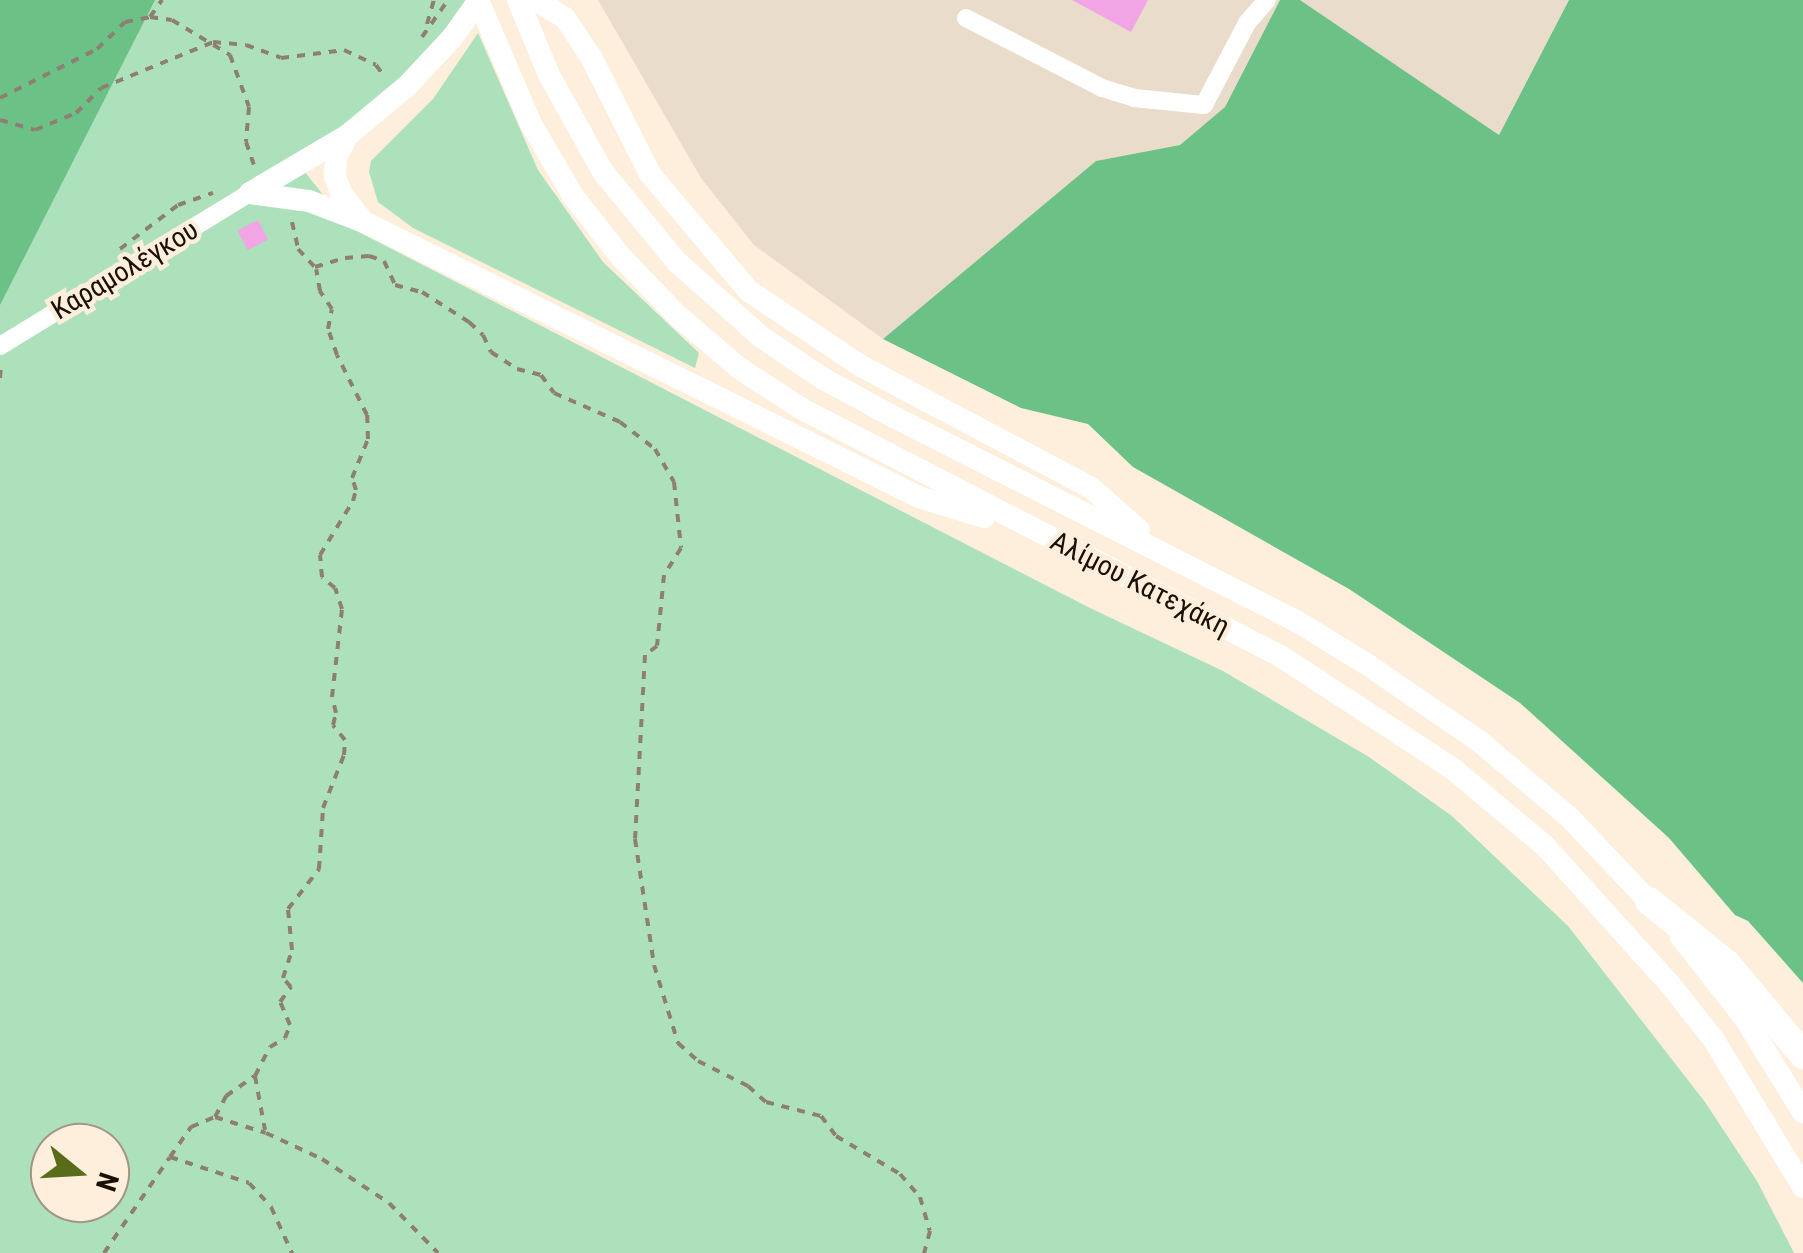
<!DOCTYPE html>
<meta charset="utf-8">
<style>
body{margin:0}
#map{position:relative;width:1803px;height:1253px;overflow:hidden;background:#feeedc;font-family:"Roboto Condensed",sans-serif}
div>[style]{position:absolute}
.education>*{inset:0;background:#eadcca}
.green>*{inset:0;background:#ade1bb}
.forest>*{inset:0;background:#6bc186}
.building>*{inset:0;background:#f1a5e4;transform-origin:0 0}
.path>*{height:4px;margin-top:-2px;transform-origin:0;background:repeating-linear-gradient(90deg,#8d8072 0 8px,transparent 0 16px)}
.minor>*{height:18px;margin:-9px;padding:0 9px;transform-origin:9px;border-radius:9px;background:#fff}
.major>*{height:22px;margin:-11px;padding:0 11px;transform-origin:11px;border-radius:11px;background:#fff}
.highway>*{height:28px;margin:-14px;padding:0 14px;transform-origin:14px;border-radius:14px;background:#fff}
span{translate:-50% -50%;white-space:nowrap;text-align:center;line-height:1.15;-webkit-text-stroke:9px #feeedc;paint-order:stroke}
.street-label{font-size:28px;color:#191006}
.north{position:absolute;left:30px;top:1123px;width:100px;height:100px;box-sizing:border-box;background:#feeedc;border:2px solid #a29586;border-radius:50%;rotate:108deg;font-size:28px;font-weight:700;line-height:40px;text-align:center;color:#191006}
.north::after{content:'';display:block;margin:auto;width:35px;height:45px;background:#596c1a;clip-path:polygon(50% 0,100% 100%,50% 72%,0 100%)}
</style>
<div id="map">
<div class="education">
<i style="clip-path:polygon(598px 0,1280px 0,1225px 107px,1180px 145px,1096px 161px,883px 339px,754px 245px,701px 178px)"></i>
<i style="clip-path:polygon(1300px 0,1569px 0,1499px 135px)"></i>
</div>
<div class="green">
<i style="clip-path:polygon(evenodd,0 0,470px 0,415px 70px,296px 161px,349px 227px,1090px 608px,1223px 671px,1369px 757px,1452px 816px,1568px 926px,1705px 1102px,1757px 1181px,1794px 1253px,0 1253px,0 0,50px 1143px,110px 1143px,110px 1203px,50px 1203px,50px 1143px)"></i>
<i style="clip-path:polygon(478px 33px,538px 170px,603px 262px,699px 353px,695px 368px,413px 228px,378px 202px,369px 172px,371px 161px,433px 99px)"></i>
</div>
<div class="forest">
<i style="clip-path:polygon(0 0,155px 0,0 305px)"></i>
<i style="clip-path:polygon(1280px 0,1300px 0,1499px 135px,1569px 0,1803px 0,1803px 983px,1748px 921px,1735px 915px,1669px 838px,1520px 703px,1349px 589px,1133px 467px,1088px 424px,1021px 408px,883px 339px,1096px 161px,1180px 145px,1225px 107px)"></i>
</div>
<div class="building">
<i style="clip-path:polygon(1072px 0,1148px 0,1131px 32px)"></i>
<i style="left:258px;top:220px;width:22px;height:23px;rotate:63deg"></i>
</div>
<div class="path">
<i style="left:150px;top:17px;width:22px;rotate:8deg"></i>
<i style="left:172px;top:20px;width:68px;rotate:31.1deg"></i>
<i style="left:230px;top:55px;width:55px;rotate:69.9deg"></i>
<i style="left:249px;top:107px;width:35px;rotate:95deg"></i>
<i style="left:246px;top:142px;width:24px;rotate:71deg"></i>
<i style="left:427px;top:24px;width:25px;rotate:-74deg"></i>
<i style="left:422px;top:37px;width:45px;rotate:-54.9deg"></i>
<i style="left:0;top:98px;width:109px;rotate:-26.8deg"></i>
<i style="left:97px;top:49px;width:39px;rotate:-44deg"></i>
<i style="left:125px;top:22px;width:25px;rotate:-11deg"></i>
<i style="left:150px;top:17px;width:21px;rotate:-55deg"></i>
<i style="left:0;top:120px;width:36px;rotate:16deg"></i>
<i style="left:35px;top:130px;width:44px;rotate:-22.5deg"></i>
<i style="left:76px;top:113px;width:35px;rotate:-45deg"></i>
<i style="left:101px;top:88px;width:121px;rotate:-22.3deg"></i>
<i style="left:213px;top:42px;width:33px;rotate:5deg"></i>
<i style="left:246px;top:45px;width:37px;rotate:20deg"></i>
<i style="left:281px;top:58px;width:64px;rotate:-7.2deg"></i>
<i style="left:344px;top:50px;width:35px;rotate:25deg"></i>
<i style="left:376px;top:65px;width:14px;rotate:54deg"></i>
<i style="left:292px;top:222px;width:28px;rotate:77deg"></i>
<i style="left:298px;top:249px;width:25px;rotate:47deg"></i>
<i style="left:315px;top:267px;width:31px;rotate:-17deg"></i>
<i style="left:345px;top:258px;width:24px;rotate:-5deg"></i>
<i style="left:369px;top:256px;width:16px;rotate:18deg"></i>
<i style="left:384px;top:261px;width:26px;rotate:65deg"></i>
<i style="left:395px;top:285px;width:28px;rotate:15deg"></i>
<i style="left:422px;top:292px;width:56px;rotate:32.6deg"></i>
<i style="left:469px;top:322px;width:19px;rotate:43deg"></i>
<i style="left:483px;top:335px;width:19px;rotate:65deg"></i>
<i style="left:491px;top:352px;width:31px;rotate:33deg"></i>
<i style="left:517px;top:369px;width:25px;rotate:14deg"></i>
<i style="left:541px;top:375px;width:22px;rotate:54deg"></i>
<i style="left:554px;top:393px;width:72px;rotate:23.7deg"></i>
<i style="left:620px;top:422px;width:44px;rotate:37.6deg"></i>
<i style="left:655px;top:449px;width:38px;rotate:60deg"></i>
<i style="left:674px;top:482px;width:66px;rotate:83.9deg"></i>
<i style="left:681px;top:548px;width:32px;rotate:122deg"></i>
<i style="left:664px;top:575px;width:71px;rotate:95.6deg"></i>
<i style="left:657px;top:646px;width:15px;rotate:143deg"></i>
<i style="left:645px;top:655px;width:184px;rotate:93.1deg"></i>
<i style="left:635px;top:839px;width:127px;rotate:81.4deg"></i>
<i style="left:654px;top:965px;width:82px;rotate:72.9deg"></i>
<i style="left:678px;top:1043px;width:27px;rotate:42deg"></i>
<i style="left:698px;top:1061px;width:56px;rotate:26.6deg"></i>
<i style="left:748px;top:1086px;width:24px;rotate:42deg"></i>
<i style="left:766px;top:1102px;width:57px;rotate:14.3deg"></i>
<i style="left:821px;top:1116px;width:25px;rotate:53deg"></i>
<i style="left:836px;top:1136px;width:74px;rotate:30.7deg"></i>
<i style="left:900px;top:1174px;width:30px;rotate:49deg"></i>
<i style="left:920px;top:1197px;width:35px;rotate:74deg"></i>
<i style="left:930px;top:1231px;width:23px;rotate:105deg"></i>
<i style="left:120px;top:249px;width:73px;rotate:-37.2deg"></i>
<i style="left:178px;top:205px;width:37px;rotate:-19deg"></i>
<i style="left:0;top:378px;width:14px;rotate:-86deg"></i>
<i style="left:255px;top:1076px;width:55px;rotate:79.5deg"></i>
<i style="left:215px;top:1117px;width:24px;rotate:-62deg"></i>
<i style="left:226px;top:1096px;width:35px;rotate:-35deg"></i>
<i style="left:255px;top:1076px;width:33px;rotate:-63deg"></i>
<i style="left:270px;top:1047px;width:17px;rotate:-31deg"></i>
<i style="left:285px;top:1038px;width:14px;rotate:-69deg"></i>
<i style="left:290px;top:1025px;width:25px;rotate:-113deg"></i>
<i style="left:280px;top:1002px;width:19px;rotate:-54deg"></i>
<i style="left:291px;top:987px;width:12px;rotate:-132deg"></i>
<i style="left:283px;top:978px;width:29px;rotate:-72deg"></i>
<i style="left:292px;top:950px;width:41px;rotate:-95.6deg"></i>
<i style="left:288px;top:909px;width:51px;rotate:-52.2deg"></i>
<i style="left:319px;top:869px;width:61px;rotate:-86.2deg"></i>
<i style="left:323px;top:808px;width:57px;rotate:-68.4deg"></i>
<i style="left:344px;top:755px;width:15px;rotate:-86deg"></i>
<i style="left:345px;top:740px;width:19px;rotate:-129deg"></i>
<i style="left:333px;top:725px;width:12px;rotate:-76deg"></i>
<i style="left:336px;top:713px;width:16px;rotate:-104deg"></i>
<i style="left:332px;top:697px;width:89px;rotate:-83.5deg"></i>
<i style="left:342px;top:609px;width:22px;rotate:-108deg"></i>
<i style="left:335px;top:588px;width:17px;rotate:-140deg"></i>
<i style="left:322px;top:577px;width:22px;rotate:-95deg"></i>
<i style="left:320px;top:555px;width:63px;rotate:-58.6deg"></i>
<i style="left:353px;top:501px;width:11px;rotate:-75deg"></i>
<i style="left:356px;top:490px;width:13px;rotate:-108deg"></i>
<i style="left:352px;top:478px;width:42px;rotate:-67.7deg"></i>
<i style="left:368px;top:439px;width:24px;rotate:-92deg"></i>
<i style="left:367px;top:415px;width:67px;rotate:-116.6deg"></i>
<i style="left:337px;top:355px;width:28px;rotate:-109deg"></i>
<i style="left:328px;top:329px;width:20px;rotate:-79deg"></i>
<i style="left:332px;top:309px;width:22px;rotate:-124deg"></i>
<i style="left:320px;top:291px;width:22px;rotate:-100deg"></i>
<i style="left:170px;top:1157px;width:37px;rotate:-55deg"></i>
<i style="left:191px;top:1127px;width:26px;rotate:-23deg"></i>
<i style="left:215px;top:1117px;width:53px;rotate:17.4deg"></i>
<i style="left:266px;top:1133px;width:62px;rotate:24.9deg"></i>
<i style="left:322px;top:1159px;width:80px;rotate:33.3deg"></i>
<i style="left:389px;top:1203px;width:70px;rotate:45.6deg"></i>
<i style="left:104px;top:1253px;width:116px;rotate:-55.5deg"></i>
<i style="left:170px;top:1157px;width:83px;rotate:18.2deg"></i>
<i style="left:249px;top:1183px;width:33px;rotate:47deg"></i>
<i style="left:271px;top:1207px;width:51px;rotate:65.5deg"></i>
</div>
<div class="minor">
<i style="left:966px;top:18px;width:153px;rotate:27.2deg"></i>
<i style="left:1102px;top:88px;width:34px;rotate:17deg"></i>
<i style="left:1134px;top:98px;width:70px;rotate:5.7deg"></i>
<i style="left:1204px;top:105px;width:93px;rotate:-62.3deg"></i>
<i style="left:1247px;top:23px;width:30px;rotate:-49deg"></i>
<i style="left:0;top:346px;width:293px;rotate:-31.5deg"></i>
</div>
<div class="major">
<i style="left:478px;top:0;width:135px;rotate:66.9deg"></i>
<i style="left:531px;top:124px;width:83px;rotate:59.7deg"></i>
<i style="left:573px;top:196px;width:78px;rotate:51.8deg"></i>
<i style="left:621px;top:257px;width:82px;rotate:46deg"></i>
<i style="left:678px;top:316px;width:80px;rotate:40.4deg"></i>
<i style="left:739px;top:368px;width:75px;rotate:33.1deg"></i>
<i style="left:802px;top:409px;width:540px;rotate:27.32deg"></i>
<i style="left:1282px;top:657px;width:204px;rotate:33.2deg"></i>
<i style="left:1453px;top:769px;width:120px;rotate:39.9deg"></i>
<i style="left:1545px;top:846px;width:185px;rotate:47.9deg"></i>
<i style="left:1669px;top:983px;width:73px;rotate:51.7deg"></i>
<i style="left:1714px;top:1040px;width:172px;rotate:58.8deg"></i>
<i style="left:518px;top:0;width:81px;rotate:67.5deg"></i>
<i style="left:549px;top:75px;width:111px;rotate:60.9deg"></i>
<i style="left:603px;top:172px;width:117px;rotate:50.6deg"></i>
<i style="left:677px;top:262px;width:111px;rotate:41.7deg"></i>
<i style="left:760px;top:336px;width:75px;rotate:34.1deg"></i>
<i style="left:822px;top:378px;width:80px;rotate:28.5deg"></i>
<i style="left:892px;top:416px;width:455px;rotate:26.9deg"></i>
<i style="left:1298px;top:622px;width:82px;rotate:31.6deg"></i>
<i style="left:1368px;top:665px;width:135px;rotate:34.4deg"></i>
<i style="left:1479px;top:741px;width:118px;rotate:40.2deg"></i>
<i style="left:1569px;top:817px;width:132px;rotate:46.5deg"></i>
<i style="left:536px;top:0;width:34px;rotate:32deg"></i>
<i style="left:565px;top:18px;width:47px;rotate:56.3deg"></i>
<i style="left:591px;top:57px;width:131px;rotate:63.2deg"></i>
<i style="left:650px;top:174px;width:153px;rotate:49.8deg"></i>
<i style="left:749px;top:291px;width:135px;rotate:33.8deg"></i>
<i style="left:861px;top:366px;width:259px;rotate:27.9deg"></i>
<i style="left:1090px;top:487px;width:65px;rotate:41.3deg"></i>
<i style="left:348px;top:135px;width:26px;rotate:118deg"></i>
<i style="left:336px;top:158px;width:19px;rotate:93deg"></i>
<i style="left:335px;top:177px;width:19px;rotate:69deg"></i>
<i style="left:342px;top:195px;width:32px;rotate:51deg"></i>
<i style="left:250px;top:193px;width:60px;rotate:7.7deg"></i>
<i style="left:309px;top:201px;width:59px;rotate:20.9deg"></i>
<i style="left:364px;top:222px;width:619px;rotate:26.36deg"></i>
<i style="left:919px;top:497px;width:68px;rotate:17.1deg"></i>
<i style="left:250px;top:193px;width:114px;rotate:-30.6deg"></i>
<i style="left:348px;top:135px;width:77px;rotate:-39.7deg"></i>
<i style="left:407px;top:86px;width:66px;rotate:-46.8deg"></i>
<i style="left:452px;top:38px;width:47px;rotate:-54.6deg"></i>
<i style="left:1681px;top:937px;width:102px;rotate:51.8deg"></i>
<i style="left:1744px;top:1017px;width:112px;rotate:58.2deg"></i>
</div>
<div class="highway">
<i style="left:1649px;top:901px;width:100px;rotate:38.9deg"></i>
<i style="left:1727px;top:964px;width:119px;rotate:50.1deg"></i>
</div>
<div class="street-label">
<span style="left:125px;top:270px;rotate:-31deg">Καραμολέγκου</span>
<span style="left:1140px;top:584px;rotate:27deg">Αλίμου Κατεχάκη</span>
</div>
<div class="north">N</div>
</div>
